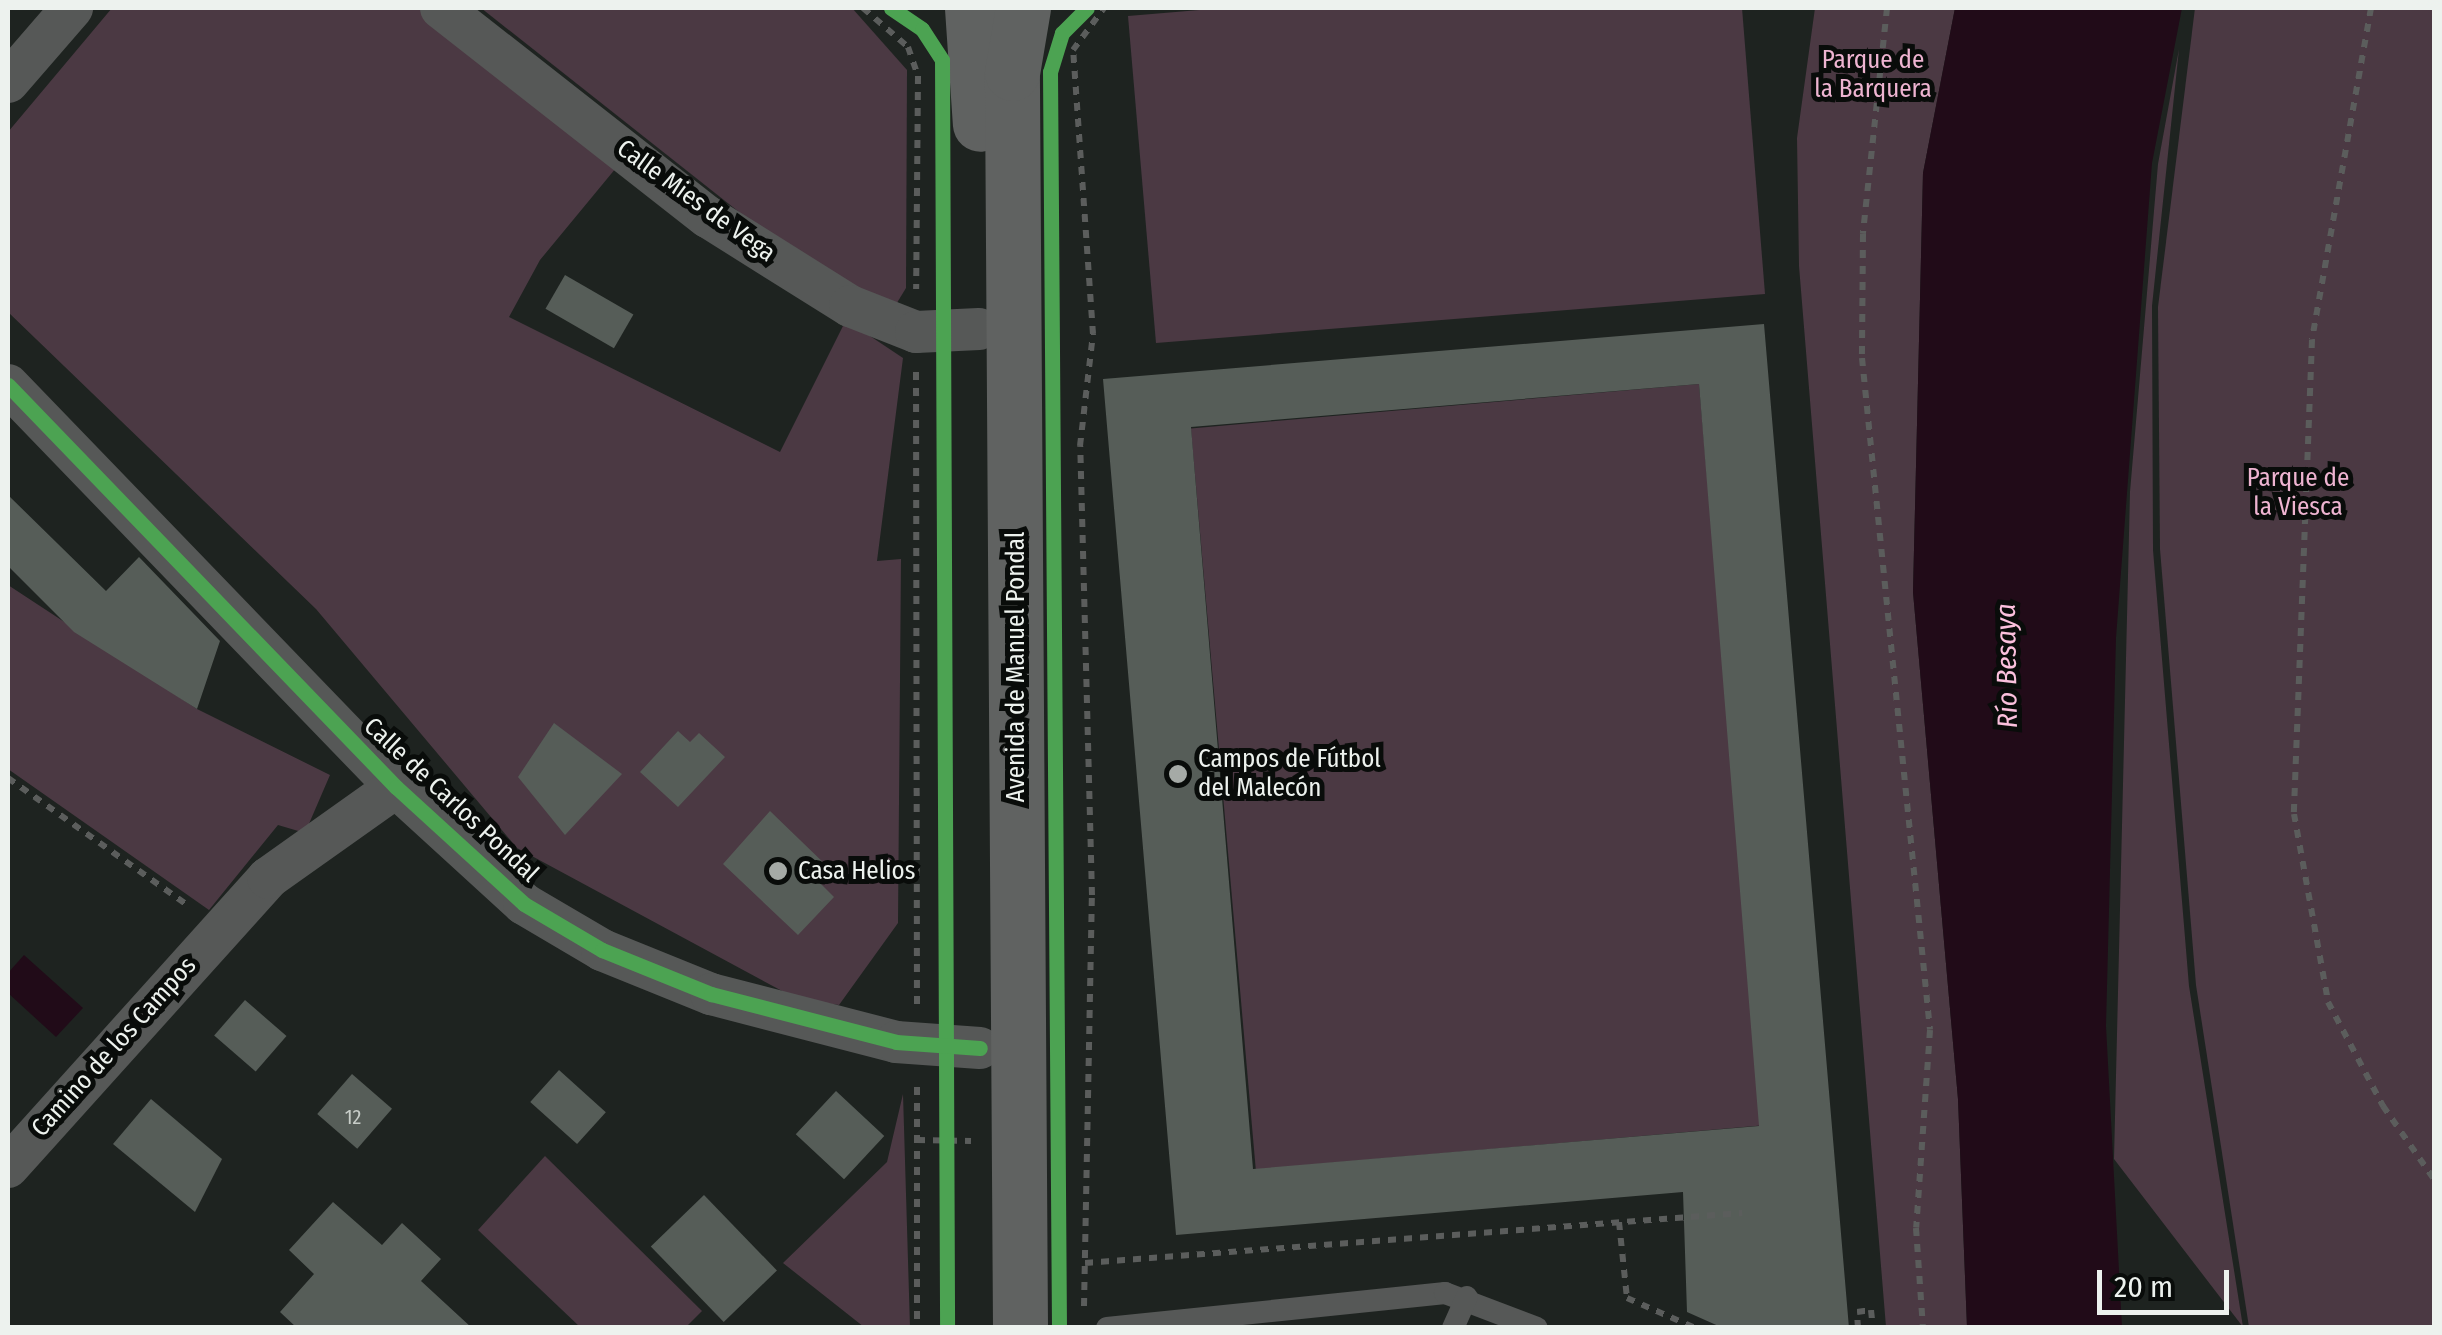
<!DOCTYPE html>
<meta charset="utf-8">
<style>
body{margin:0}
#map{position:relative;width:2442px;height:1335px;overflow:hidden;background:#1e2320;font-family:"Fira Sans Condensed",sans-serif}
div>[style]{position:absolute}
.green>*{inset:0;background:#4b3943;transform-origin:0 0}
.water>*{inset:0;background:#210b18}
.building>*{inset:0;background:#565d58;transform-origin:0 0}
.path>*{height:6px;margin-top:-3px;transform-origin:0;background:repeating-linear-gradient(90deg,#5b5d5c 0 8px,transparent 0 16px)}
.lane>*{height:22px;margin:-11px;padding:0 11px;transform-origin:11px;border-radius:11px;background:#565857}
.street>*{height:42px;margin:-21px;padding:0 21px;transform-origin:21px;border-radius:21px;background:#565857}
.primary>*{height:55px;margin:-27.5px;padding:0 27.5px;transform-origin:27.5px;border-radius:27.5px;background:#606261}
.cycleway>*{height:15px;margin:-7.5px;padding:0 7.5px;transform-origin:7.5px;border-radius:7.5px;background:#4ca352}
.dots>*{width:28px;height:28px;translate:-50% -50%;box-sizing:border-box;border:5px solid #090c0a;border-radius:50%}
span{translate:-50% -50%;white-space:nowrap;text-align:center;line-height:1.15;-webkit-text-stroke:10px #090c0a;paint-order:stroke}
.number-label{font-size:20px;color:#c7cdc8}
.number-label span{-webkit-text-stroke-width:0}
.park-label{font-size:25px;color:#eeb4d1}
.street-label{font-size:25px;color:#edf2ee}
.poi-label{font-size:25px;color:#edf2ee}
.left{translate:0 -50%;text-align:left}
.water-label{font-size:28px;color:#fbc0dd;font-style:italic}
.frame{position:absolute;inset:0;border:10px solid #edf2ee;pointer-events:none}
.scale{position:absolute;left:2097px;top:1270px;width:132px;height:45px;box-sizing:border-box;border:5px solid #edf2ee;border-top:0;padding-left:12px;font-size:30px;line-height:35px;white-space:nowrap;color:#edf2ee;-webkit-text-stroke:8px #090c0a;paint-order:stroke}
</style>
<div id="map">
<div class="green">
<i style="clip-path:polygon(112px 8px,418px 8px,616px 168px,540px 260px,509px 317px,780px 452px,846px 320px,903px 358px,877px 561px,901px 559px,898px 923px,839px 1005px,797px 999px,517px 848px,316px 609px,8px 312px,8px 132px)"></i>
<i style="clip-path:polygon(481px 8px,852px 8px,907px 70px,906px 288px,892px 311px,792px 254px)"></i>
<i style="clip-path:polygon(1223px 8px,1742px 8px,1765px 294px,1156px 343px,1128px 16px)"></i>
<i style="clip-path:polygon(1815px 8px,1955px 8px,1923px 173px,1913px 592px,1958px 1099px,1967px 1327px,1886px 1327px,1799px 266px,1797px 138px)"></i>
<i style="clip-path:polygon(2195px 8px,2434px 8px,2434px 1327px,2249px 1327px,2196px 985px,2160px 549px,2158px 307px)"></i>
<i style="clip-path:polygon(2179px 49px,2152px 306px,2153px 550px,2189px 986px,2243px 1327px,2114px 1159px,2130px 492px,2158px 164px)"></i>
<i style="left:1699px;top:384px;width:744px;height:510px;rotate:85deg"></i>
<i style="clip-path:polygon(8px 585px,197px 709px,330px 775px,305px 833px,278px 825px,209px 910px,8px 769px)"></i>
<i style="clip-path:polygon(903px 1094px,910px 1327px,864px 1327px,783px 1263px,887px 1162px)"></i>
<i style="clip-path:polygon(545px 1156px,702px 1311px,686px 1327px,580px 1327px,478px 1230px)"></i>
</div>
<div class="water">
<i style="clip-path:polygon(1955px 8px,2182px 8px,2152px 163px,2116px 638px,2106px 1026px,2122px 1327px,1967px 1327px,1958px 1099px,1913px 592px,1923px 173px)"></i>
<i style="clip-path:polygon(24px 955px,83px 1008px,56px 1037px,8px 993px,8px 973px)"></i>
</div>
<div class="building">
<i style="left:565px;top:275px;width:79px;height:39px;rotate:30deg"></i>
<i style="clip-path:polygon(evenodd,1764px 324px,1849px 1328px,1723px 1328px,1687px 1312px,1683px 1192px,1176px 1235px,1103px 379px,1764px 324px,1699px 384px,1759px 1126px,1253px 1169px,1191px 427px,1699px 384px)"></i>
<i style="clip-path:polygon(8px 495px,106px 591px,139px 557px,220px 641px,197px 709px,74px 632px,8px 566px)"></i>
<i style="clip-path:polygon(554px 723px,622px 774px,565px 835px,518px 777px)"></i>
<i style="clip-path:polygon(678px 731px,690px 742px,699px 733px,725px 757px,678px 807px,640px 772px)"></i>
<i style="clip-path:polygon(770px 811px,829px 868px,817px 880px,834px 897px,798px 935px,723px 864px)"></i>
<i style="left:245px;top:1000px;width:55px;height:47px;rotate:41deg"></i>
<i style="left:559px;top:1070px;width:63px;height:43px;rotate:42deg"></i>
<i style="left:352px;top:1074px;width:53px;height:53px;rotate:41deg"></i>
<i style="left:836px;top:1091px;width:66px;height:59px;rotate:43deg"></i>
<i style="clip-path:polygon(151px 1099px,222px 1159px,195px 1212px,113px 1144px)"></i>
<i style="left:704px;top:1195px;width:105px;height:74px;rotate:46deg"></i>
<i style="clip-path:polygon(333px 1202px,382px 1245px,402px 1223px,441px 1259px,421px 1281px,472px 1328px,297px 1328px,280px 1312px,314px 1274px,289px 1250px)"></i>
</div>
<div class="path">
<i style="left:863px;top:8px;width:60px;rotate:40.9deg"></i>
<i style="left:908px;top:47px;width:31px;rotate:71deg"></i>
<i style="left:918px;top:76px;width:213px;rotate:90.5deg"></i>
<i style="left:1887px;top:8px;width:227px;rotate:96.1deg"></i>
<i style="left:1863px;top:234px;width:124px;rotate:90.5deg"></i>
<i style="left:1862px;top:358px;width:675px;rotate:84.22deg"></i>
<i style="left:1930px;top:1030px;width:198px;rotate:94deg"></i>
<i style="left:1916px;top:1228px;width:100px;rotate:86deg"></i>
<i style="left:2371px;top:8px;width:337px;rotate:100.1deg"></i>
<i style="left:2312px;top:340px;width:474px;rotate:92.2deg"></i>
<i style="left:2294px;top:814px;width:191px;rotate:79.7deg"></i>
<i style="left:2328px;top:1002px;width:118px;rotate:62.1deg"></i>
<i style="left:2383px;top:1106px;width:89px;rotate:55.1deg"></i>
<i style="left:916px;top:372px;width:632px;rotate:89.91deg"></i>
<i style="left:8px;top:778px;width:218px;rotate:35.3deg"></i>
<i style="left:917px;top:1087px;width:241px;rotate:90deg"></i>
<i style="left:917px;top:1140px;width:54px;rotate:1.1deg"></i>
<i style="left:1619px;top:1222px;width:76px;rotate:84deg"></i>
<i style="left:1627px;top:1298px;width:74px;rotate:23.8deg"></i>
<i style="left:1085px;top:1263px;width:659px;rotate:-4.35deg"></i>
<i style="left:1084px;top:1306px;width:411px;rotate:-88.9deg"></i>
<i style="left:1092px;top:895px;width:449px;rotate:-91.5deg"></i>
<i style="left:1080px;top:446px;width:113px;rotate:-83.4deg"></i>
<i style="left:1093px;top:334px;width:285px;rotate:-94deg"></i>
<i style="left:1073px;top:50px;width:52px;rotate:-53.6deg"></i>
<i style="left:1858px;top:1328px;width:16px;rotate:-94deg"></i>
<i style="left:1857px;top:1312px;width:14px;rotate:-8deg"></i>
<i style="left:1871px;top:1310px;width:18px;rotate:84deg"></i>
</div>
<div class="lane">
<i style="left:1107px;top:1328px;width:340px;rotate:-5.9deg"></i>
<i style="left:1445px;top:1293px;width:98px;rotate:20.8deg"></i>
<i style="left:1453px;top:1328px;width:34px;rotate:-66deg"></i>
</div>
<div class="street">
<i style="left:441px;top:8px;width:339px;rotate:38.1deg"></i>
<i style="left:708px;top:217px;width:168px;rotate:32.1deg"></i>
<i style="left:850px;top:306px;width:71px;rotate:21.5deg"></i>
<i style="left:916px;top:332px;width:63px;rotate:-2.7deg"></i>
<i style="left:8px;top:82px;width:98px;rotate:-49.1deg"></i>
<i style="left:8px;top:385px;width:559px;rotate:46.02deg"></i>
<i style="left:396px;top:787px;width:173px;rotate:42.4deg"></i>
<i style="left:524px;top:904px;width:91px;rotate:30.5deg"></i>
<i style="left:602px;top:950px;width:118px;rotate:22deg"></i>
<i style="left:711px;top:994px;width:191px;rotate:14.5deg"></i>
<i style="left:896px;top:1042px;width:84px;rotate:4.1deg"></i>
<i style="left:8px;top:1167px;width:389px;rotate:-48deg"></i>
<i style="left:268px;top:878px;width:157px;rotate:-35.4deg"></i>
</div>
<div class="primary">
<i style="left:972px;top:8px;width:116px;rotate:86.1deg"></i>
<i style="left:1020px;top:1328px;width:1255px;rotate:-90.37deg"></i>
<i style="left:1012px;top:73px;width:66px;rotate:-80.4deg"></i>
</div>
<div class="cycleway">
<i style="left:891px;top:8px;width:37px;rotate:34deg"></i>
<i style="left:922px;top:29px;width:37px;rotate:57deg"></i>
<i style="left:942px;top:60px;width:1268px;rotate:89.77deg"></i>
<i style="left:8px;top:385px;width:559px;rotate:46.02deg"></i>
<i style="left:396px;top:787px;width:173px;rotate:42.4deg"></i>
<i style="left:524px;top:904px;width:91px;rotate:30.5deg"></i>
<i style="left:602px;top:950px;width:118px;rotate:22deg"></i>
<i style="left:711px;top:994px;width:191px;rotate:14.5deg"></i>
<i style="left:896px;top:1042px;width:84px;rotate:4.1deg"></i>
<i style="left:1059px;top:1328px;width:1256px;rotate:-90.41deg"></i>
<i style="left:1050px;top:72px;width:41px;rotate:-72.9deg"></i>
<i style="left:1062px;top:33px;width:35px;rotate:-45deg"></i>
</div>
<div class="dots">
<i style="left:1178px;top:774px;background:#a5aaa6"></i>
<i style="left:778px;top:871px;background:#a5aaa6"></i>
</div>
<div class="number-label">
<span style="left:353px;top:1117px">12</span>
</div>
<div class="park-label">
<span style="left:1873px;top:75px">Parque de<br>la Barquera</span>
<span style="left:2298px;top:493px">Parque de<br>la Viesca</span>
</div>
<div class="street-label">
<span style="left:696px;top:201px;rotate:36deg">Calle Mies de Vega</span>
<span style="left:1016px;top:667px;rotate:-90deg">Avenida de Manuel Pondal</span>
<span style="left:451px;top:800px;rotate:43deg">Calle de Carlos Pondal</span>
<span style="left:114px;top:1047px;rotate:-48deg">Camino de los Campos</span>
</div>
<div class="poi-label">
<span class="left" style="left:1198px;top:774px">Campos de Fútbol<br>del Malecón</span>
<span class="left" style="left:798px;top:871px">Casa Helios</span>
</div>
<div class="water-label">
<span style="left:2007px;top:666px;rotate:-91deg">Río Besaya</span>
</div>
<div class="frame"></div>
<div class="scale">20 m</div>
</div>
